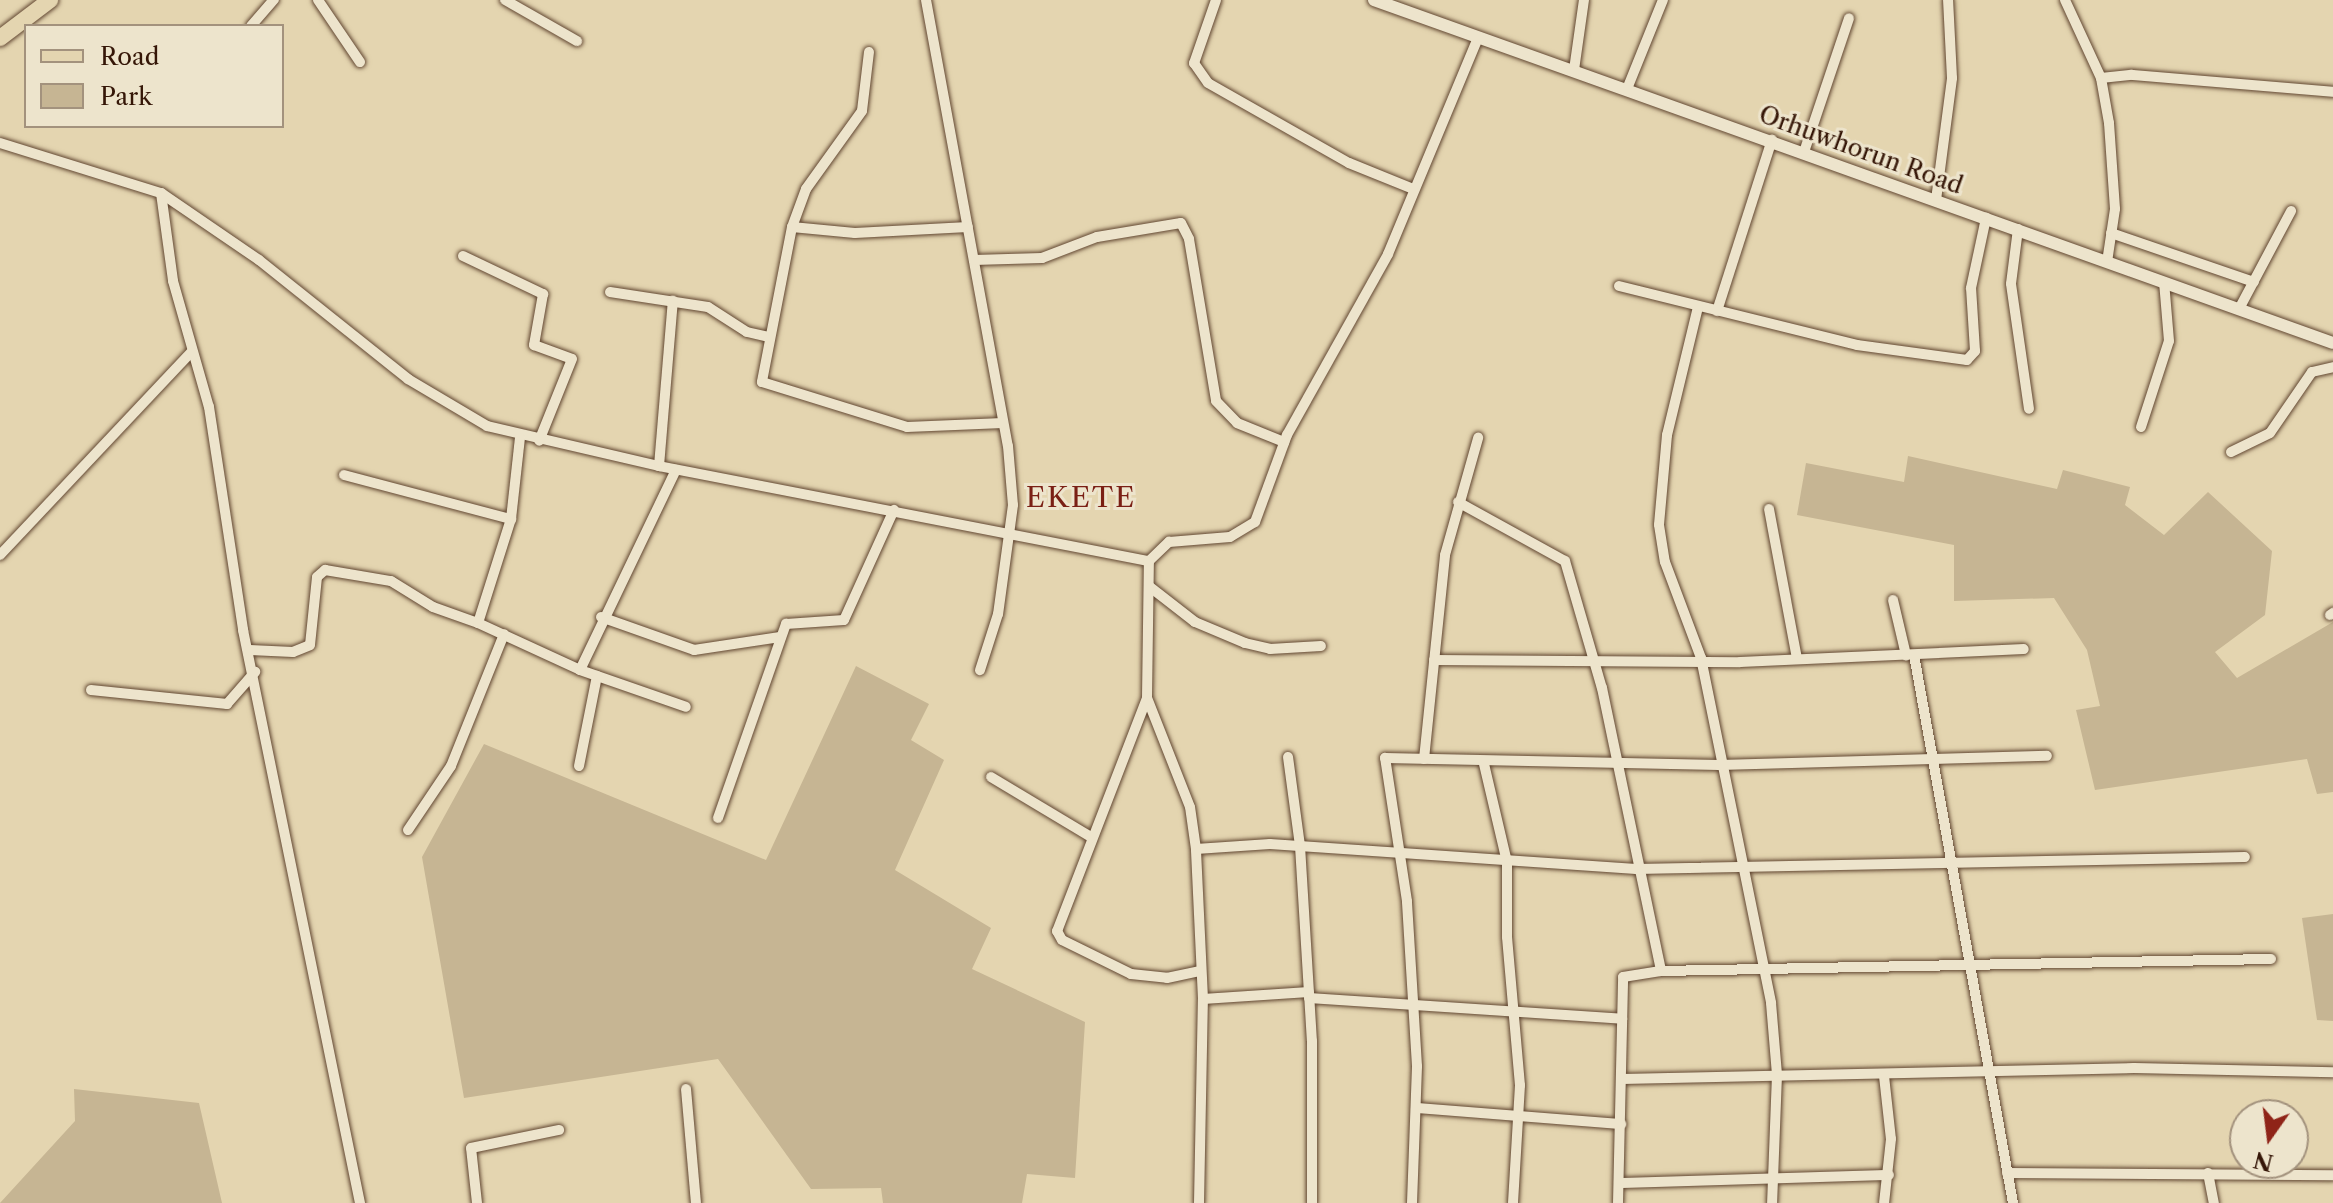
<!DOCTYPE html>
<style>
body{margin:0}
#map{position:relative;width:2333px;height:1203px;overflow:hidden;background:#e4d5b0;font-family:"Libre Caslon Text",serif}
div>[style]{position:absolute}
.green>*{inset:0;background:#c6b593}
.roads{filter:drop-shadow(0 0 2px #614631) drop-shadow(0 0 2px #614631)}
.minor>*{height:10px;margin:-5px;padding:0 5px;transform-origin:5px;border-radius:5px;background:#ede4cc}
.tertiary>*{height:12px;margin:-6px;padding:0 6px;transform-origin:6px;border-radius:6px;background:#ede4cc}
.primary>*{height:16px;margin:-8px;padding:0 8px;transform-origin:8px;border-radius:8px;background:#e4d5b0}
span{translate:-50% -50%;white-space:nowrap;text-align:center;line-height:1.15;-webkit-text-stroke:6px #ede4cc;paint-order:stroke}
.street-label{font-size:24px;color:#351607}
.quarter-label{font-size:28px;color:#7a1f14;letter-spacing:2px}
.legend{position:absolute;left:24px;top:24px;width:260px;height:104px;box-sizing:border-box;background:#ede4cc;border:2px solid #a3927d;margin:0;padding:10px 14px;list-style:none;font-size:24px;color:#351607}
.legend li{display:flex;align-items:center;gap:16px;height:40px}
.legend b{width:40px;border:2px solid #a3927d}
.north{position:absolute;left:2229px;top:1099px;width:80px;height:80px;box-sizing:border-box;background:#ede4cc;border:2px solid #a3927d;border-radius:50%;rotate:194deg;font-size:22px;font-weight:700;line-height:32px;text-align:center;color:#351607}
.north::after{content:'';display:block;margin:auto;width:28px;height:36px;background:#8f2418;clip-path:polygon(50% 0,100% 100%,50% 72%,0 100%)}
</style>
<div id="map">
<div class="green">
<i style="clip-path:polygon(1908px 456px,2057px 489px,2063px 470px,2130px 487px,2125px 505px,2164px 535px,2208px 492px,2272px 551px,2265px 615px,2215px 652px,2237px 678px,2333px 622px,2333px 792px,2317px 794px,2307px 759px,2095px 790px,2076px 710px,2100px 706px,2087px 650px,2054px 598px,1954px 601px,1954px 545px,1797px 515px,1806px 463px,1904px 482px)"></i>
<i style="clip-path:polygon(856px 666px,929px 704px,911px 740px,944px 760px,895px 870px,991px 928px,972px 969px,1085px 1022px,1075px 1178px,1027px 1174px,1022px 1203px,883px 1203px,881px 1188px,811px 1189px,718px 1059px,464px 1098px,422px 857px,484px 744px,766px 860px)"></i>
<i style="clip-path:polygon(2333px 914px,2333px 1021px,2317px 1020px,2302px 918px)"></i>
<i style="clip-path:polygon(74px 1089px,199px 1103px,222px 1203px,0 1203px,75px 1121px)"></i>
</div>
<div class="roads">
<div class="minor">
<i style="left:318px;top:0;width:75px;rotate:55.9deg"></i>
<i style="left:505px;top:0;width:83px;rotate:29.7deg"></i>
<i style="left:926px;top:0;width:453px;rotate:79.6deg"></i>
<i style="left:1008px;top:446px;width:59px;rotate:85.2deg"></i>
<i style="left:1013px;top:505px;width:110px;rotate:97.8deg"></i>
<i style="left:998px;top:614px;width:59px;rotate:107.8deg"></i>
<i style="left:1216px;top:0;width:67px;rotate:109.2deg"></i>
<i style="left:1194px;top:63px;width:24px;rotate:55deg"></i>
<i style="left:1208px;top:83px;width:162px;rotate:29.6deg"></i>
<i style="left:1349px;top:163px;width:69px;rotate:22.1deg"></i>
<i style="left:2065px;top:0;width:86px;rotate:65.2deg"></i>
<i style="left:2101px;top:78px;width:46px;rotate:79.9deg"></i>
<i style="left:2109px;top:123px;width:86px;rotate:86deg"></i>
<i style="left:2115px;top:209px;width:54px;rotate:98.6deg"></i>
<i style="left:251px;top:26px;width:35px;rotate:-49deg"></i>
<i style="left:869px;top:52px;width:59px;rotate:96.8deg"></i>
<i style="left:862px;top:111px;width:96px;rotate:125.7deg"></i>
<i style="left:806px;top:189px;width:40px;rotate:110.2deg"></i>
<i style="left:792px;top:227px;width:158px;rotate:101deg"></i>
<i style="left:762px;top:382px;width:152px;rotate:17.2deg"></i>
<i style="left:907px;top:427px;width:96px;rotate:-2.4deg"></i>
<i style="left:1574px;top:70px;width:71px;rotate:-81.9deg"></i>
<i style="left:2101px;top:78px;width:31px;rotate:-6deg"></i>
<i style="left:2132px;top:75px;width:202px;rotate:4.8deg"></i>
<i style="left:1627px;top:89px;width:96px;rotate:-68deg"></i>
<i style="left:0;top:143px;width:169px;rotate:17.3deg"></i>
<i style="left:161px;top:193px;width:119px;rotate:34.4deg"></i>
<i style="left:259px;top:260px;width:191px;rotate:38.6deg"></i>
<i style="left:408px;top:379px;width:92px;rotate:30.7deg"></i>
<i style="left:487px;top:426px;width:177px;rotate:13.1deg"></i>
<i style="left:659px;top:466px;width:499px;rotate:11deg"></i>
<i style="left:1804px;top:152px;width:141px;rotate:-71.4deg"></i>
<i style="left:161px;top:193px;width:89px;rotate:82.2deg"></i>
<i style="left:173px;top:281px;width:131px;rotate:74.1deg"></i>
<i style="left:209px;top:407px;width:226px;rotate:81.3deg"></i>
<i style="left:243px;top:630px;width:585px;rotate:78.46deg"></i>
<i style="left:1936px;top:200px;width:123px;rotate:-82.5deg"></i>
<i style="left:1952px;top:78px;width:78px;rotate:-92.9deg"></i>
<i style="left:792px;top:227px;width:63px;rotate:5.4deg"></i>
<i style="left:855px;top:233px;width:113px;rotate:-3deg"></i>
<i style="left:2018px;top:229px;width:55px;rotate:97.3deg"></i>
<i style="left:2011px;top:284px;width:126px;rotate:81.8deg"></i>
<i style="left:2111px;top:233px;width:151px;rotate:18.9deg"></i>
<i style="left:463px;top:256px;width:89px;rotate:25.4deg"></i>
<i style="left:543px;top:294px;width:52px;rotate:100deg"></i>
<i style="left:534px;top:345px;width:40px;rotate:20.2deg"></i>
<i style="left:572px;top:359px;width:88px;rotate:111.9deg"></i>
<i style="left:974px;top:260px;width:68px;rotate:-1.7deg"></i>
<i style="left:1042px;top:258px;width:59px;rotate:-20.9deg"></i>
<i style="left:1097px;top:237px;width:85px;rotate:-9.5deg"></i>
<i style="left:1181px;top:223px;width:18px;rotate:63deg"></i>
<i style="left:1189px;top:239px;width:164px;rotate:80.5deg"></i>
<i style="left:1216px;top:401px;width:30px;rotate:46deg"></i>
<i style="left:1237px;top:423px;width:51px;rotate:22deg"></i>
<i style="left:1619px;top:286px;width:245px;rotate:13.9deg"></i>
<i style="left:1857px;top:345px;width:111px;rotate:7.8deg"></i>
<i style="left:1967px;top:360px;width:12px;rotate:-48deg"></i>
<i style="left:1975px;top:351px;width:63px;rotate:-93.6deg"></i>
<i style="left:1971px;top:288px;width:72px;rotate:-77.9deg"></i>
<i style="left:610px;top:292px;width:99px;rotate:8.7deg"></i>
<i style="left:708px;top:307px;width:46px;rotate:32.7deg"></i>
<i style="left:747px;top:332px;width:23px;rotate:13deg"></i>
<i style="left:1698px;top:307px;width:132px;rotate:103.6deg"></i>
<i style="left:1667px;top:435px;width:90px;rotate:95.1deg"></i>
<i style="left:1659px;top:525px;width:37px;rotate:81deg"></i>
<i style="left:1665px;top:562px;width:103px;rotate:69.4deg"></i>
<i style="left:1701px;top:658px;width:352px;rotate:78.5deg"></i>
<i style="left:1771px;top:1003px;width:72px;rotate:85.2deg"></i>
<i style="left:1777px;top:1075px;width:128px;rotate:92.2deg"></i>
<i style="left:2239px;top:309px;width:111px;rotate:-62deg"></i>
<i style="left:1717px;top:311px;width:180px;rotate:-72.2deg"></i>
<i style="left:2141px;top:427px;width:90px;rotate:-72deg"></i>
<i style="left:2169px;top:341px;width:59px;rotate:-94.8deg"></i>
<i style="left:2231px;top:452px;width:43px;rotate:-26deg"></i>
<i style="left:2270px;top:433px;width:74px;rotate:-55.5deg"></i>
<i style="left:2312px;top:372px;width:22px;rotate:-13deg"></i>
<i style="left:659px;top:466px;width:166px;rotate:-85.2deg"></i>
<i style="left:344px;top:475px;width:173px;rotate:14.8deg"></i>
<i style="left:1458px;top:502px;width:122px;rotate:28.9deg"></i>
<i style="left:1565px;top:561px;width:132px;rotate:73.8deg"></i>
<i style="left:1602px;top:688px;width:289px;rotate:78.2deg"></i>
<i style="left:1769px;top:509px;width:152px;rotate:79.4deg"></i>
<i style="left:0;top:555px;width:279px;rotate:-46.7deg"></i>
<i style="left:1150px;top:587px;width:57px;rotate:37.9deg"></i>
<i style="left:1195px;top:622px;width:54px;rotate:22.8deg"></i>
<i style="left:1245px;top:643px;width:26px;rotate:13deg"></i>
<i style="left:1270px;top:649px;width:51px;rotate:-3.4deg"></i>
<i style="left:1893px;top:600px;width:57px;rotate:76.7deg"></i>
<i style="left:2330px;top:615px;width:4px;rotate:-34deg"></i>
<i style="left:601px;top:617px;width:99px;rotate:19.5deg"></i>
<i style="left:694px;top:650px;width:87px;rotate:-8.6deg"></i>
<i style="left:478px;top:623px;width:112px;rotate:24.7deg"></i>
<i style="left:580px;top:670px;width:112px;rotate:19.2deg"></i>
<i style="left:250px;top:650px;width:43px;rotate:2.7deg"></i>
<i style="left:293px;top:652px;width:18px;rotate:-22deg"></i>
<i style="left:310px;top:645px;width:68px;rotate:-84.1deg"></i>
<i style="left:317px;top:577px;width:11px;rotate:-41deg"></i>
<i style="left:325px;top:570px;width:67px;rotate:9.5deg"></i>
<i style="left:391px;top:581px;width:49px;rotate:31.8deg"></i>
<i style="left:433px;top:607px;width:48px;rotate:19.6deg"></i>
<i style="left:478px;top:623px;width:109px;rotate:-72.4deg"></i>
<i style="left:511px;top:519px;width:81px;rotate:-83.7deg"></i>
<i style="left:1914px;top:655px;width:557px;rotate:79.76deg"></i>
<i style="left:1434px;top:660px;width:306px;rotate:0.4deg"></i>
<i style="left:1740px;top:662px;width:284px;rotate:-2.6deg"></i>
<i style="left:580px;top:670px;width:222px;rotate:-64.4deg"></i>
<i style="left:91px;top:690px;width:137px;rotate:5.9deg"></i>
<i style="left:227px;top:704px;width:43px;rotate:-48.8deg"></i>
<i style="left:1147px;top:698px;width:250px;rotate:111.1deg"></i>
<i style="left:1057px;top:931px;width:10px;rotate:61deg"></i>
<i style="left:1062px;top:940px;width:77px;rotate:26.2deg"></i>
<i style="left:1131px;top:974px;width:36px;rotate:6deg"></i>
<i style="left:1167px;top:978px;width:33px;rotate:-12deg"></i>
<i style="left:1288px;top:757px;width:90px;rotate:82.3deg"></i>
<i style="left:1300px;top:846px;width:195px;rotate:86.5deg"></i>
<i style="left:1312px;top:1041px;width:162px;rotate:90deg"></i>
<i style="left:1424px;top:759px;width:205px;rotate:-84.1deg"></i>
<i style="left:1445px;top:555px;width:122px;rotate:-74.2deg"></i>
<i style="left:1484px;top:764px;width:101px;rotate:76.8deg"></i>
<i style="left:1507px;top:862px;width:75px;rotate:90deg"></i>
<i style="left:1507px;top:937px;width:149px;rotate:85deg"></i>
<i style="left:1520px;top:1085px;width:118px;rotate:93.4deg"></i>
<i style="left:579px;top:766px;width:92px;rotate:-78.7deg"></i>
<i style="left:991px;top:777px;width:117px;rotate:31deg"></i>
<i style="left:718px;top:818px;width:206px;rotate:-70.7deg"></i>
<i style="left:786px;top:624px;width:58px;rotate:-3.9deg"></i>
<i style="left:844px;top:620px;width:121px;rotate:-65.6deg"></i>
<i style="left:408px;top:830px;width:77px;rotate:-56.1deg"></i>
<i style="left:451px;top:766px;width:142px;rotate:-68.1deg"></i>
<i style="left:1196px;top:849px;width:74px;rotate:-3.9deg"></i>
<i style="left:1270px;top:844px;width:367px;rotate:3.9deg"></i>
<i style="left:1636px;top:869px;width:609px;rotate:-1.13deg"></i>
<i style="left:1309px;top:998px;width:314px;rotate:3.8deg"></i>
<i style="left:1203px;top:999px;width:106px;rotate:-3.8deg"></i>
<i style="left:1884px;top:1076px;width:63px;rotate:83.7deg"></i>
<i style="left:1891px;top:1139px;width:64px;rotate:96.2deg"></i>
<i style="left:1622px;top:1079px;width:512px;rotate:-1.23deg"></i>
<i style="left:2134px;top:1068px;width:199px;rotate:1.2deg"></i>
<i style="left:686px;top:1089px;width:114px;rotate:85deg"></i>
<i style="left:1416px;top:1108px;width:206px;rotate:4.5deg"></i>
<i style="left:2007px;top:1173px;width:326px;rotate:0.4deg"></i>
<i style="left:2208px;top:1173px;width:31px;rotate:79deg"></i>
<i style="left:1619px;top:1183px;width:270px;rotate:-1.7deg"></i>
<i style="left:477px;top:1203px;width:55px;rotate:-96.2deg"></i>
<i style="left:471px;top:1148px;width:90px;rotate:-11.6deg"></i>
<i style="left:1199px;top:1203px;width:204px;rotate:-88.9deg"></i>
<i style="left:1203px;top:999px;width:150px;rotate:-92.7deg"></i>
<i style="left:1196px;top:849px;width:42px;rotate:-98.1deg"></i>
<i style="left:1190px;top:807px;width:117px;rotate:-111.5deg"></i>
<i style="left:1147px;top:698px;width:137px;rotate:-89.2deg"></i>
<i style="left:1149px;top:561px;width:28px;rotate:-44deg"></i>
<i style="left:1169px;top:542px;width:61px;rotate:-4.7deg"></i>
<i style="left:1230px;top:537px;width:29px;rotate:-31deg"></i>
<i style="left:1255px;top:522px;width:93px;rotate:-69.8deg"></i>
<i style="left:1287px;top:435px;width:207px;rotate:-60.8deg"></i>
<i style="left:1388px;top:254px;width:234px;rotate:-67.4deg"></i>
<i style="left:1412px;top:1203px;width:137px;rotate:-87.9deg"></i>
<i style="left:1417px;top:1066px;width:165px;rotate:-93.5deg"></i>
<i style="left:1407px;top:901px;width:145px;rotate:-98.7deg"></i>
<i style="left:1385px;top:758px;width:334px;rotate:1.2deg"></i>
<i style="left:1719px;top:765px;width:328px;rotate:-1.6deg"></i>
<i style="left:1618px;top:1203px;width:226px;rotate:-88.7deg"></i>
<i style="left:1623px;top:977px;width:38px;rotate:-9deg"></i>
<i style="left:1661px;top:971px;width:610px;rotate:-1.13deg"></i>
</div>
<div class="tertiary">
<i style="left:1374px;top:0;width:1018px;rotate:19.68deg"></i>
</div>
<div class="primary">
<i style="left:0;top:38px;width:63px;rotate:-37.2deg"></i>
</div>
</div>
<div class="street-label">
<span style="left:1861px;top:150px;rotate:20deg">Orhuwhorun Road</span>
</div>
<div class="quarter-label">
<span style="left:1081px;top:497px">EKETE</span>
</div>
<ul class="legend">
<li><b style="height:10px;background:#e4d5b0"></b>Road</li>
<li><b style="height:22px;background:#c6b593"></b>Park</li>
</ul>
<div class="north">N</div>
</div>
